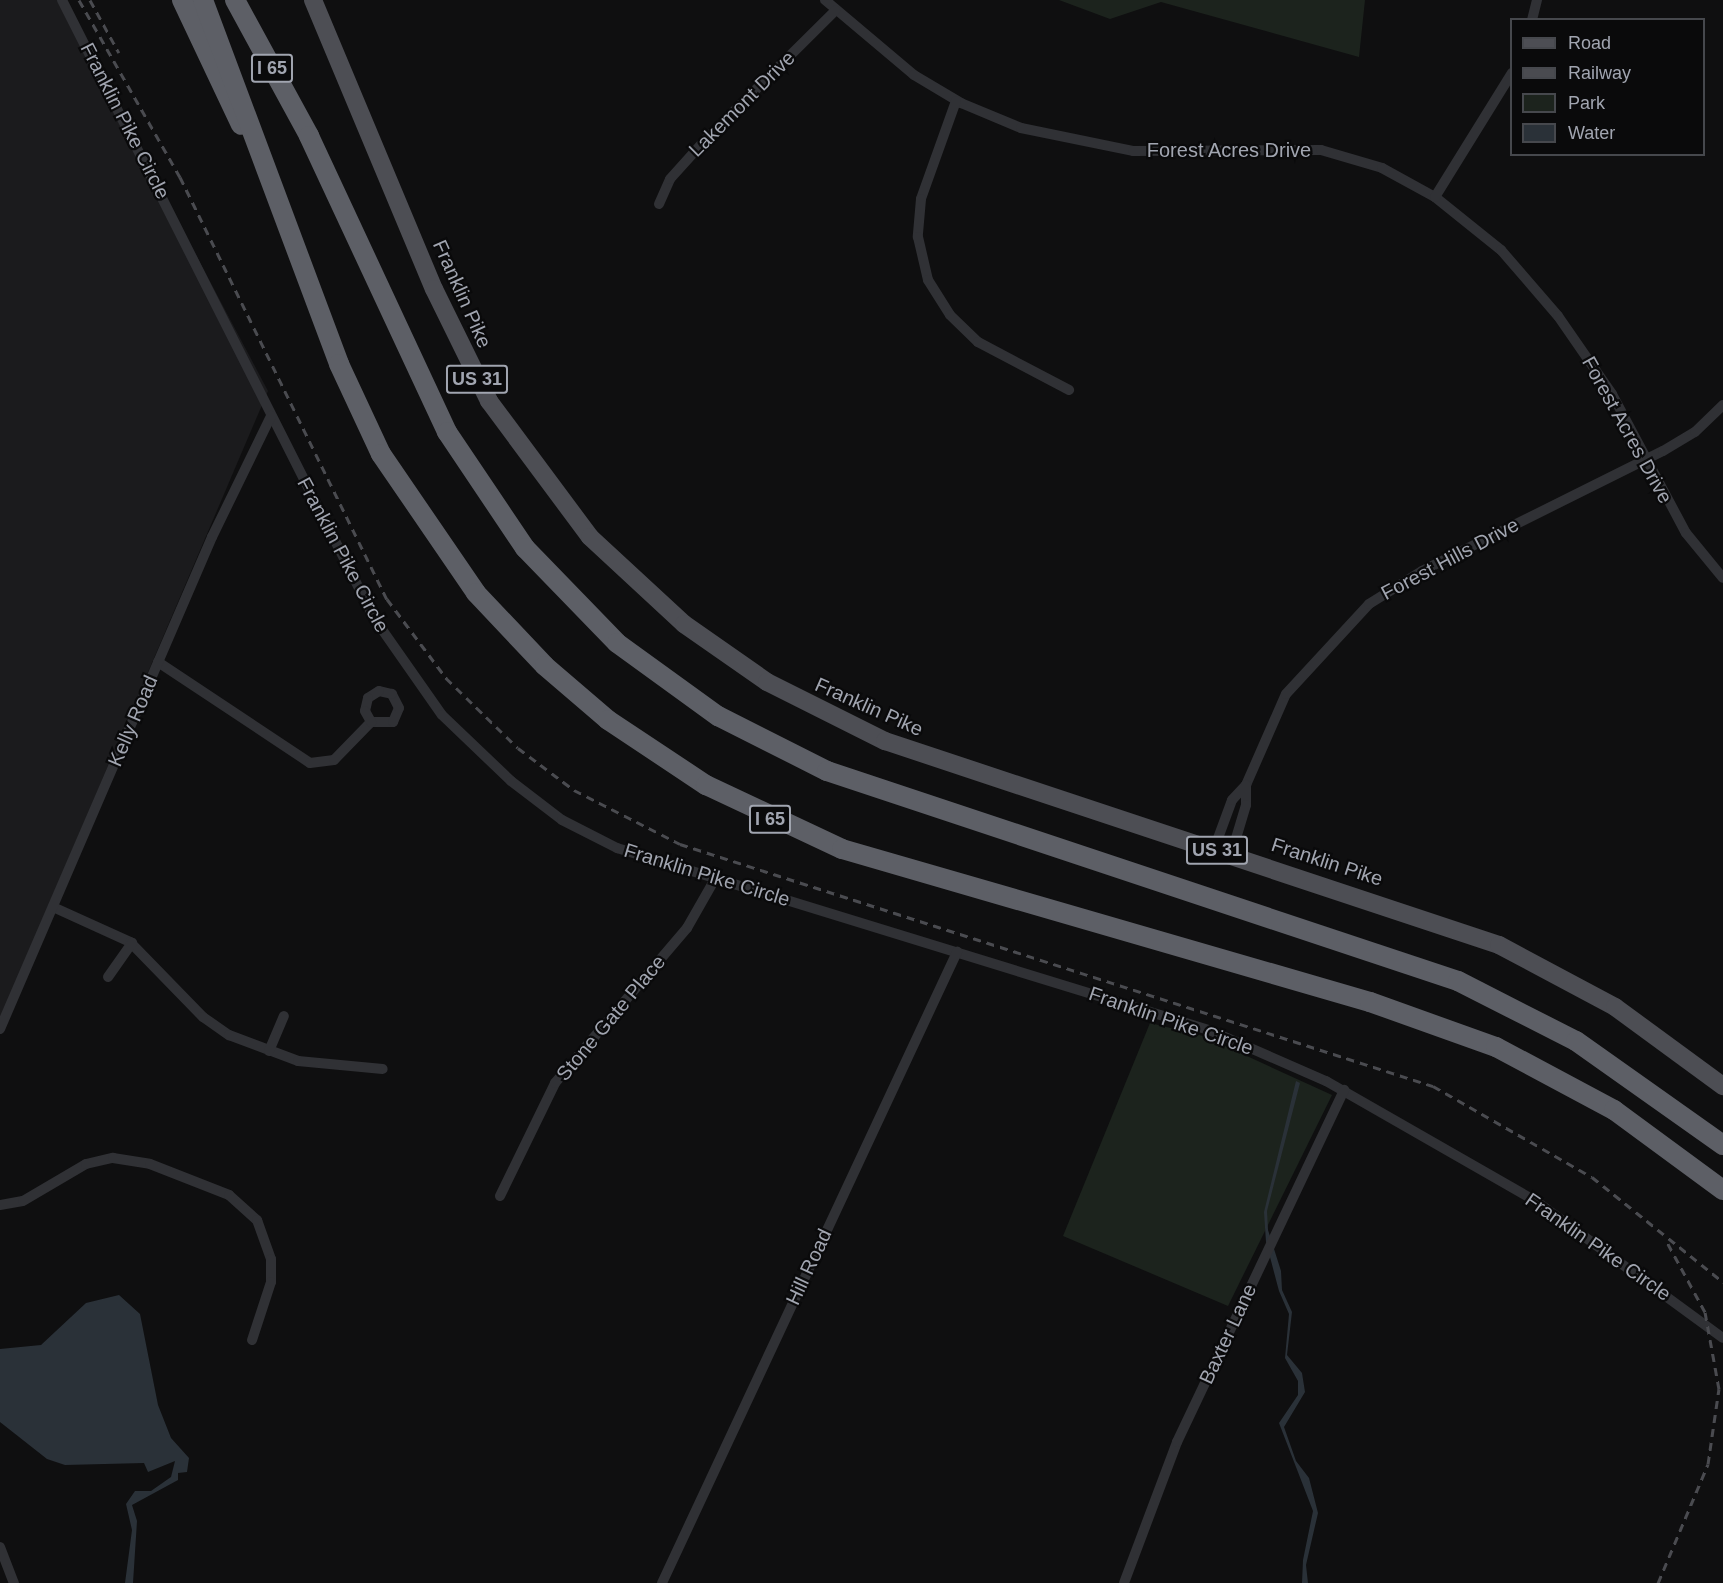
<!DOCTYPE html>
<style>
body{margin:0}
#map{position:relative;width:1723px;height:1583px;overflow:hidden;background:#0f0f10;font-family:Arial,sans-serif}
div>[style]{position:absolute}
.built>*{inset:0;background:#1b1b1d}
.green>*{inset:0;background:#1c231d}
.water>*{inset:0;background:#2a3138}
.street>*{height:10px;margin:-5px;padding:0 5px;transform-origin:5px;border-radius:5px;background:#303135}
.primary>*{height:18px;margin:-9px;padding:0 9px;transform-origin:9px;border-radius:9px;background:#4d4e54}
.highway>*{height:20px;margin:-10px;padding:0 10px;transform-origin:10px;border-radius:10px;background:#5d5f66}
.rail>*{height:3px;margin-top:-1.5px;transform-origin:0;background:repeating-linear-gradient(90deg,#4a4b50 0 8px,transparent 0 14px)}
span{translate:-50% -50%;white-space:nowrap;text-align:center;line-height:1.15;-webkit-text-stroke:4.5px #0a0a0b;paint-order:stroke}
.shield-label span{padding:2px 4px;background:#0a0a0b;border:2px solid;border-radius:4px;-webkit-text-stroke-width:0}
.shield-label{font-size:18px;color:#a1a5b0;font-weight:700}
.street-label{font-size:20px;color:#a1a5b0}
.legend{position:absolute;left:1510px;top:18px;width:195px;height:138px;box-sizing:border-box;background:#0a0a0b;border:2px solid #46484d;margin:0;padding:8px 10px;list-style:none;font-size:18px;color:#a1a5b0}
.legend li{display:flex;align-items:center;gap:12px;height:30px}
.legend b{width:30px;border:2px solid #46484d}
</style>
<div id="map">
<div class="built">
<i style="clip-path:polygon(0 0,61px 0,268px 391px,0 1019px)"></i>
</div>
<div class="green">
<i style="clip-path:polygon(1059px 0,1365px 0,1359px 57px,1161px 2px,1110px 19px)"></i>
<i style="clip-path:polygon(1150px 1023px,1203px 1036px,1332px 1095px,1228px 1306px,1063px 1236px)"></i>
</div>
<div class="water">
<i style="clip-path:polygon(1296px 1081px,1300px 1083px,1267px 1211px,1268px 1230px,1281px 1271px,1282px 1290px,1292px 1312px,1287px 1355px,1302px 1373px,1305px 1392px,1284px 1427px,1296px 1461px,1309px 1478px,1318px 1513px,1306px 1565px,1308px 1583px,1302px 1583px,1303px 1560px,1313px 1511px,1279px 1423px,1298px 1395px,1298px 1381px,1285px 1358px,1289px 1314px,1279px 1291px,1266px 1242px,1264px 1212px)"></i>
<i style="clip-path:polygon(119px 1295px,140px 1314px,158px 1405px,171px 1438px,189px 1458px,187px 1472px,178px 1473px,178px 1480px,132px 1505px,137px 1521px,133px 1583px,125px 1583px,132px 1530px,126px 1504px,135px 1491px,151px 1491px,171px 1477px,175px 1461px,148px 1472px,144px 1463px,65px 1465px,47px 1459px,0 1422px,0 1349px,41px 1345px,86px 1303px)"></i>
</div>
<div class="street">
<i style="left:62px;top:0;width:692px;rotate:63.21deg"></i>
<i style="left:374px;top:618px;width:118px;rotate:55deg"></i>
<i style="left:442px;top:715px;width:95px;rotate:43.7deg"></i>
<i style="left:511px;top:781px;width:64px;rotate:37.4deg"></i>
<i style="left:562px;top:820px;width:62px;rotate:27deg"></i>
<i style="left:617px;top:848px;width:619px;rotate:17.09deg"></i>
<i style="left:1209px;top:1030px;width:128px;rotate:23.6deg"></i>
<i style="left:1326px;top:1081px;width:243px;rotate:29.8deg"></i>
<i style="left:1537px;top:1202px;width:230px;rotate:36.2deg"></i>
<i style="left:825px;top:0;width:116px;rotate:40.1deg"></i>
<i style="left:914px;top:75px;width:55px;rotate:30.8deg"></i>
<i style="left:961px;top:103px;width:65px;rotate:22.6deg"></i>
<i style="left:1021px;top:128px;width:114px;rotate:11.6deg"></i>
<i style="left:1133px;top:151px;width:188px;rotate:-0.3deg"></i>
<i style="left:1321px;top:150px;width:64px;rotate:16.4deg"></i>
<i style="left:1382px;top:168px;width:60px;rotate:28.7deg"></i>
<i style="left:1435px;top:197px;width:85px;rotate:38.8deg"></i>
<i style="left:1501px;top:250px;width:87px;rotate:49.2deg"></i>
<i style="left:1558px;top:316px;width:95px;rotate:55.3deg"></i>
<i style="left:1612px;top:394px;width:157px;rotate:62deg"></i>
<i style="left:1686px;top:533px;width:58px;rotate:50.6deg"></i>
<i style="left:1532px;top:20px;width:21px;rotate:-76deg"></i>
<i style="left:956px;top:101px;width:104px;rotate:109.7deg"></i>
<i style="left:921px;top:199px;width:38px;rotate:95deg"></i>
<i style="left:918px;top:237px;width:44px;rotate:76.9deg"></i>
<i style="left:928px;top:280px;width:41px;rotate:57.8deg"></i>
<i style="left:950px;top:315px;width:39px;rotate:44deg"></i>
<i style="left:978px;top:342px;width:103px;rotate:27.8deg"></i>
<i style="left:1435px;top:197px;width:146px;rotate:-58.2deg"></i>
<i style="left:659px;top:204px;width:27px;rotate:-66deg"></i>
<i style="left:670px;top:179px;width:54px;rotate:-48deg"></i>
<i style="left:706px;top:139px;width:182px;rotate:-44.8deg"></i>
<i style="left:158px;top:662px;width:182px;rotate:33.6deg"></i>
<i style="left:310px;top:763px;width:24px;rotate:-7deg"></i>
<i style="left:334px;top:760px;width:53px;rotate:-45.8deg"></i>
<i style="left:371px;top:722px;width:22px"></i>
<i style="left:393px;top:722px;width:15px;rotate:-67deg"></i>
<i style="left:399px;top:708px;width:16px;rotate:-117deg"></i>
<i style="left:392px;top:694px;width:13px;rotate:-167deg"></i>
<i style="left:379px;top:691px;width:13px;rotate:148deg"></i>
<i style="left:368px;top:698px;width:13px;rotate:103deg"></i>
<i style="left:365px;top:711px;width:13px;rotate:61deg"></i>
<i style="left:1246px;top:785px;width:99px;rotate:-66.3deg"></i>
<i style="left:1286px;top:694px;width:122px;rotate:-47.3deg"></i>
<i style="left:1369px;top:604px;width:62px;rotate:-31.9deg"></i>
<i style="left:1422px;top:571px;width:269px;rotate:-26.5deg"></i>
<i style="left:1663px;top:451px;width:37px;rotate:-31deg"></i>
<i style="left:1695px;top:432px;width:39px;rotate:-44deg"></i>
<i style="left:1214px;top:849px;width:52px;rotate:-69.8deg"></i>
<i style="left:1232px;top:800px;width:21px;rotate:-47deg"></i>
<i style="left:1246px;top:785px;width:20px;rotate:90deg"></i>
<i style="left:1246px;top:805px;width:52px;rotate:106.7deg"></i>
<i style="left:53px;top:907px;width:85px;rotate:24.4deg"></i>
<i style="left:130px;top:942px;width:105px;rotate:45.8deg"></i>
<i style="left:203px;top:1017px;width:32px;rotate:35deg"></i>
<i style="left:229px;top:1035px;width:74px;rotate:20.6deg"></i>
<i style="left:298px;top:1061px;width:85px;rotate:5.4deg"></i>
<i style="left:108px;top:977px;width:42px;rotate:-54.8deg"></i>
<i style="left:0;top:1029px;width:536px;rotate:-66.69deg"></i>
<i style="left:212px;top:537px;width:135px;rotate:-64deg"></i>
<i style="left:269px;top:1051px;width:38px;rotate:-67deg"></i>
<i style="left:500px;top:1196px;width:126px;rotate:-64deg"></i>
<i style="left:555px;top:1083px;width:204px;rotate:-49.6deg"></i>
<i style="left:687px;top:928px;width:56px;rotate:-60.3deg"></i>
<i style="left:0;top:1205px;width:23px;rotate:-10deg"></i>
<i style="left:23px;top:1201px;width:73px;rotate:-30.4deg"></i>
<i style="left:86px;top:1164px;width:28px;rotate:-13deg"></i>
<i style="left:113px;top:1158px;width:37px;rotate:9deg"></i>
<i style="left:150px;top:1164px;width:85px;rotate:21.4deg"></i>
<i style="left:229px;top:1195px;width:38px;rotate:42deg"></i>
<i style="left:257px;top:1220px;width:41px;rotate:70.3deg"></i>
<i style="left:271px;top:1259px;width:23px;rotate:90deg"></i>
<i style="left:271px;top:1282px;width:61px;rotate:108.1deg"></i>
<i style="left:0;top:1547px;width:39px;rotate:69deg"></i>
<i style="left:662px;top:1583px;width:697px;rotate:-64.94deg"></i>
<i style="left:1124px;top:1583px;width:151px;rotate:-69.4deg"></i>
<i style="left:1177px;top:1442px;width:390px;rotate:-64.6deg"></i>
</div>
<div class="primary">
<i style="left:313px;top:0;width:313px;rotate:67.3deg"></i>
<i style="left:434px;top:289px;width:125px;rotate:63.8deg"></i>
<i style="left:489px;top:401px;width:169px;rotate:53.4deg"></i>
<i style="left:590px;top:537px;width:128px;rotate:42.8deg"></i>
<i style="left:684px;top:624px;width:101px;rotate:34.9deg"></i>
<i style="left:767px;top:682px;width:132px;rotate:26.6deg"></i>
<i style="left:885px;top:741px;width:647px;rotate:18.38deg"></i>
<i style="left:1499px;top:945px;width:132px;rotate:28.1deg"></i>
<i style="left:1615px;top:1007px;width:134px;rotate:36.2deg"></i>
</div>
<div class="highway">
<i style="left:182px;top:0;width:138px;rotate:64.7deg"></i>
<i style="left:203px;top:0;width:389px;rotate:69.5deg"></i>
<i style="left:339px;top:364px;width:99px;rotate:65deg"></i>
<i style="left:381px;top:454px;width:168px;rotate:55.6deg"></i>
<i style="left:476px;top:593px;width:100px;rotate:46.6deg"></i>
<i style="left:545px;top:666px;width:83px;rotate:40.6deg"></i>
<i style="left:608px;top:720px;width:118px;rotate:33.6deg"></i>
<i style="left:706px;top:785px;width:150px;rotate:25.2deg"></i>
<i style="left:842px;top:849px;width:550px;rotate:16.16deg"></i>
<i style="left:1370px;top:1002px;width:134px;rotate:19.7deg"></i>
<i style="left:1496px;top:1047px;width:134px;rotate:28.1deg"></i>
<i style="left:1614px;top:1110px;width:135px;rotate:36.3deg"></i>
<i style="left:235px;top:0;width:155px;rotate:61.4deg"></i>
<i style="left:309px;top:136px;width:327px;rotate:65deg"></i>
<i style="left:447px;top:432px;width:140px;rotate:56.1deg"></i>
<i style="left:525px;top:548px;width:132px;rotate:45.9deg"></i>
<i style="left:617px;top:643px;width:125px;rotate:35.9deg"></i>
<i style="left:718px;top:716px;width:122px;rotate:26.8deg"></i>
<i style="left:827px;top:771px;width:665px;rotate:18.41deg"></i>
<i style="left:1458px;top:981px;width:132px;rotate:27deg"></i>
<i style="left:1576px;top:1041px;width:180px;rotate:35.3deg"></i>
</div>
<div class="rail">
<i style="left:79px;top:0;width:204px;rotate:60.3deg"></i>
<i style="left:180px;top:177px;width:470px;rotate:63.9deg"></i>
<i style="left:387px;top:599px;width:99px;rotate:53.2deg"></i>
<i style="left:446px;top:678px;width:100px;rotate:44.2deg"></i>
<i style="left:518px;top:748px;width:70px;rotate:36.9deg"></i>
<i style="left:574px;top:790px;width:119px;rotate:27deg"></i>
<i style="left:680px;top:844px;width:791px;rotate:17.82deg"></i>
<i style="left:1433px;top:1086px;width:183px;rotate:29.8deg"></i>
<i style="left:1592px;top:1177px;width:168px;rotate:38.7deg"></i>
<i style="left:90px;top:0;width:60px;rotate:61.3deg"></i>
<i style="left:1658px;top:1583px;width:129px;rotate:-67.2deg"></i>
<i style="left:1708px;top:1464px;width:76px;rotate:-81.7deg"></i>
<i style="left:1719px;top:1389px;width:78px;rotate:-100.3deg"></i>
<i style="left:1705px;top:1312px;width:80px;rotate:-118.5deg"></i>
</div>
<div class="shield-label">
<span style="left:272px;top:68px">I 65</span>
<span style="left:477px;top:379px">US 31</span>
<span style="left:770px;top:819px">I 65</span>
<span style="left:1217px;top:850px">US 31</span>
</div>
<div class="street-label">
<span style="left:742px;top:104px;rotate:-45deg">Lakemont Drive</span>
<span style="left:125px;top:121px;rotate:63deg">Franklin Pike Circle</span>
<span style="left:1229px;top:150px">Forest Acres Drive</span>
<span style="left:462px;top:294px;rotate:66deg">Franklin Pike</span>
<span style="left:1627px;top:430px;rotate:61deg">Forest Acres Drive</span>
<span style="left:343px;top:555px;rotate:62deg">Franklin Pike Circle</span>
<span style="left:1450px;top:559px;rotate:-28deg">Forest Hills Drive</span>
<span style="left:869px;top:707px;rotate:24deg">Franklin Pike</span>
<span style="left:133px;top:721px;rotate:-67deg">Kelly Road</span>
<span style="left:1327px;top:862px;rotate:18deg">Franklin Pike</span>
<span style="left:707px;top:875px;rotate:17deg">Franklin Pike Circle</span>
<span style="left:611px;top:1018px;rotate:-50deg">Stone Gate Place</span>
<span style="left:1171px;top:1021px;rotate:19deg">Franklin Pike Circle</span>
<span style="left:1598px;top:1247px;rotate:35deg">Franklin Pike Circle</span>
<span style="left:809px;top:1267px;rotate:-65deg">Hill Road</span>
<span style="left:1228px;top:1334px;rotate:-65deg">Baxter Lane</span>
</div>
<ul class="legend">
<li><b style="height:8px;background:#4d4e54"></b>Road</li>
<li><b style="height:8px;background:#4a4b50"></b>Railway</li>
<li><b style="height:16px;background:#1c231d"></b>Park</li>
<li><b style="height:16px;background:#2a3138"></b>Water</li>
</ul>
</div>
